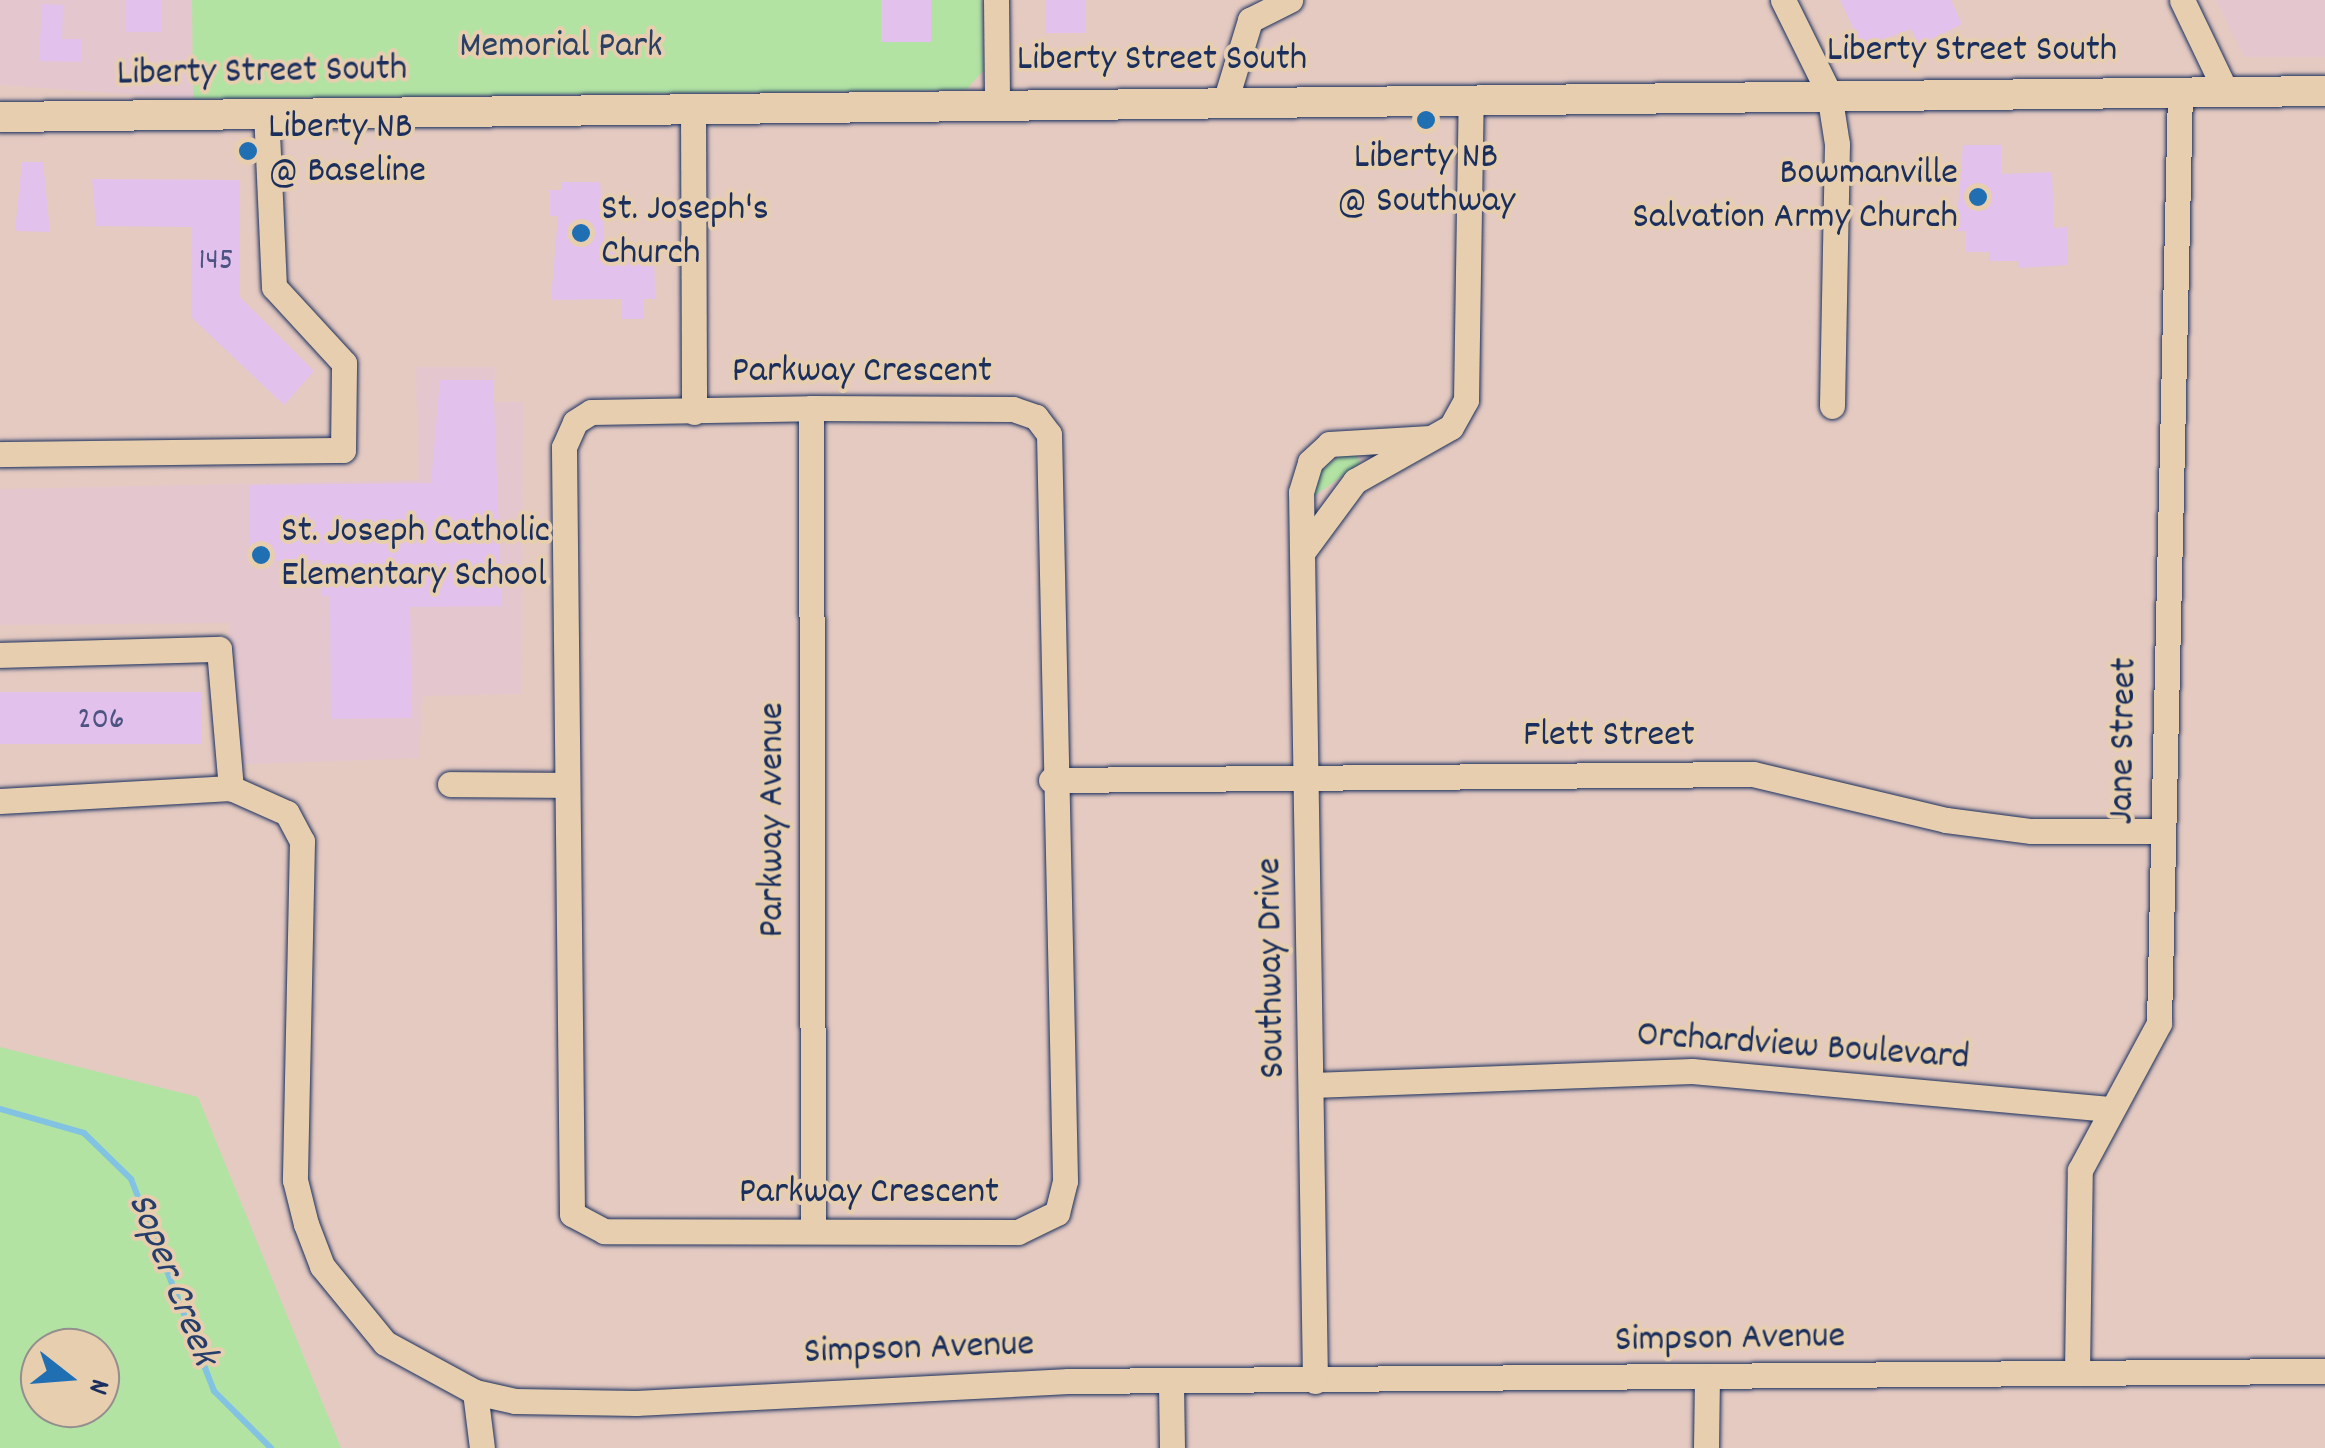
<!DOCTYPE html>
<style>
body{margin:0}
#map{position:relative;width:2325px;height:1448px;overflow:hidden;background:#e5cac1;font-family:Dekko,sans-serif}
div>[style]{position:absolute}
.built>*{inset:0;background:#e4c7ce}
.green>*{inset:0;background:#b2e3a3}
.stream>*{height:6px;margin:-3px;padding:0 3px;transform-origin:3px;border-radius:3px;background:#82c2e2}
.building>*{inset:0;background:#e2c1ed;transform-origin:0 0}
.roads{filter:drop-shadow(0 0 2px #1b2f5e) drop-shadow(0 0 2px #1b2f5e)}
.minor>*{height:25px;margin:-12.5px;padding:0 12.5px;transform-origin:12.5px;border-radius:12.5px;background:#e6ceae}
.major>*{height:30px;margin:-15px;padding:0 15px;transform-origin:15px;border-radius:15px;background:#e6ceae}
.dots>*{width:28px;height:28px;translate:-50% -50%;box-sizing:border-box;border:5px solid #e6ceae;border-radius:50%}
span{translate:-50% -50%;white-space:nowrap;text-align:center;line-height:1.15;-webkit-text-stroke:8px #e6ceae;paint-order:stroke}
.number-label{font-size:32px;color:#4d5482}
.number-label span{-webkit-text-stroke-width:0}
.park-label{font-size:38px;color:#2a4165}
.street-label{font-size:38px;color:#1b2f5e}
.poi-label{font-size:38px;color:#1b2f5e}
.left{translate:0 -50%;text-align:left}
.right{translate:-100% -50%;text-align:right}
.water-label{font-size:40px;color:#253e6b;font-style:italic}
.north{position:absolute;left:20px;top:1328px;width:100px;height:100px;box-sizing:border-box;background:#e6ceae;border:2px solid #958e8e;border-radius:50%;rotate:107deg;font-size:28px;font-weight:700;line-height:40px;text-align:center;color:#1b2f5e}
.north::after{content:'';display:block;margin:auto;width:35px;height:45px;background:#1f6fb2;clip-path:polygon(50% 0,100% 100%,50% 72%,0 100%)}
</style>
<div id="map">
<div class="built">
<i style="clip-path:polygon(0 0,192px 0,193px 99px,0 85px)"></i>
<i style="clip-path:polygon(2216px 0,2325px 0,2325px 57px,2244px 57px)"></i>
<i style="clip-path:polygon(416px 367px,495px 367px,494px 402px,523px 402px,522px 694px,423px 696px,419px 758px,230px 765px,230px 623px,0 625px,0 489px,418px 480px)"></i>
</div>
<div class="green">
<i style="clip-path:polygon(192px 0,982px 0,983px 71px,966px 90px,193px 99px)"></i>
<i style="clip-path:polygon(1340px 456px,1356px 454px,1360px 463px,1313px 497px,1318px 472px)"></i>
<i style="clip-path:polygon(evenodd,0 1047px,198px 1097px,341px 1448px,0 1448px,0 1047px,40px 1348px,100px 1348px,100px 1408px,40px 1408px,40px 1348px)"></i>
</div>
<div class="stream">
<i style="left:0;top:1109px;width:87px;rotate:15.9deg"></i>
<i style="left:84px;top:1133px;width:66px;rotate:44.4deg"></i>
<i style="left:131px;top:1179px;width:228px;rotate:68.6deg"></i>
<i style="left:214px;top:1391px;width:81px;rotate:45deg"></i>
</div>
<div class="building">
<i style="left:126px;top:0;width:36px;height:32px"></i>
<i style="left:881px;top:0;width:50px;height:42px"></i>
<i style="left:1045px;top:0;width:40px;height:33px"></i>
<i style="clip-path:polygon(1840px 0,1951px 0,1962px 24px,1919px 45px,1911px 29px,1862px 47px)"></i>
<i style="clip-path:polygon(42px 4px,63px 5px,62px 39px,82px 39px,82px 62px,39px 61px)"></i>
<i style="clip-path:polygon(1963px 145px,2001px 145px,2001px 174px,2052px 172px,2054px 228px,2067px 227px,2068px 265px,2019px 268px,2018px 261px,1989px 261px,1989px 252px,1966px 252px,1966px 231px,1956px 231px)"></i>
<i style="clip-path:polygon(22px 162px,43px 162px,50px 232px,15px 231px)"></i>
<i style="clip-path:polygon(92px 179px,240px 180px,240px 297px,314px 371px,284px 405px,191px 317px,192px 227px,96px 226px)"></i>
<i style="clip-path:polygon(562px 182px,600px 182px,605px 251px,654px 251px,655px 299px,643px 299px,643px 319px,621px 319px,621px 299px,551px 300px,558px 216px,550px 216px,550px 190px,562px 190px)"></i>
<i style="clip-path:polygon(440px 380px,493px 380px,502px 606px,410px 607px,412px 718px,331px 719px,330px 596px,322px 596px,321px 560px,250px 561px,249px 485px,431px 483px)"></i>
<i style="left:202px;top:692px;width:52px;height:202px;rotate:90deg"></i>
</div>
<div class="roads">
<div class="minor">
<i style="left:996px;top:0;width:102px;rotate:89.4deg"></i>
<i style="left:1783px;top:0;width:104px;rotate:63.7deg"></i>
<i style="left:1829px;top:93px;width:52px;rotate:81.1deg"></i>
<i style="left:1837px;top:144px;width:262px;rotate:91.1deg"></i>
<i style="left:2182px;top:0;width:102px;rotate:64.4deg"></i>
<i style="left:1225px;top:102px;width:86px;rotate:-73deg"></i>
<i style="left:1250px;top:20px;width:45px;rotate:-26.6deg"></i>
<i style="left:693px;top:106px;width:306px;rotate:89.8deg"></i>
<i style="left:811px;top:408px;width:202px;rotate:0.3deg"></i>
<i style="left:1013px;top:409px;width:24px;rotate:19deg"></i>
<i style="left:1036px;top:417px;width:21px;rotate:53deg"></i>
<i style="left:1049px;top:434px;width:747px;rotate:88.77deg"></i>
<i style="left:1065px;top:1181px;width:33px;rotate:104deg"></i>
<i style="left:1057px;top:1213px;width:43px;rotate:154deg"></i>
<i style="left:1018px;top:1232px;width:414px;rotate:-179.9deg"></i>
<i style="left:604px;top:1231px;width:36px;rotate:-152deg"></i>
<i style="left:572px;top:1214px;width:767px;rotate:-90.6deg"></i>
<i style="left:564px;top:447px;width:27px;rotate:-66deg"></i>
<i style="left:575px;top:422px;width:19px;rotate:-32deg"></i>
<i style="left:591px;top:412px;width:220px;rotate:-1deg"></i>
<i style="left:811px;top:408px;width:823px;rotate:89.86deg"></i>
<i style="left:0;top:454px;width:343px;rotate:-0.7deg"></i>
<i style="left:343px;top:450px;width:87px;rotate:-89.3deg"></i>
<i style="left:344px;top:363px;width:103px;rotate:-132.6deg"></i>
<i style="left:274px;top:287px;width:174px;rotate:-92.6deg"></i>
<i style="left:1304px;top:550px;width:86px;rotate:-53.5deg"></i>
<i style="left:1355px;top:481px;width:110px;rotate:-29.4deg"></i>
<i style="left:1451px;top:427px;width:31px;rotate:-61deg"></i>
<i style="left:1466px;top:400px;width:302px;rotate:-89.1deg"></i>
<i style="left:0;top:655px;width:219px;rotate:-1.6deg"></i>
<i style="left:219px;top:649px;width:140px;rotate:85.1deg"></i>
<i style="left:1051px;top:780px;width:702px;rotate:-0.49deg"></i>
<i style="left:1753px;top:774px;width:198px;rotate:13.4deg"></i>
<i style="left:1946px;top:820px;width:86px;rotate:7.4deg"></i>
<i style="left:2031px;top:831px;width:129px"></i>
<i style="left:450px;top:784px;width:115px;rotate:0.5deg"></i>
<i style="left:0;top:801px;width:231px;rotate:-3.2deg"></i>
<i style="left:231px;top:788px;width:61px;rotate:24.1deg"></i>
<i style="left:287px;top:813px;width:32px;rotate:62deg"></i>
<i style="left:302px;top:841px;width:339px;rotate:91.2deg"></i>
<i style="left:295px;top:1180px;width:45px;rotate:76deg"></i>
<i style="left:306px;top:1224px;width:45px;rotate:69.1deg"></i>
<i style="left:322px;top:1266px;width:99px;rotate:50.7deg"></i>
<i style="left:385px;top:1343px;width:102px;rotate:28.6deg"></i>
<i style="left:475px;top:1392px;width:41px;rotate:12.7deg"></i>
<i style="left:515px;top:1401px;width:121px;rotate:0.9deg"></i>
<i style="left:636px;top:1403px;width:433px;rotate:-2.9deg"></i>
<i style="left:1068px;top:1381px;width:1257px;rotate:-0.46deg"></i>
<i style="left:1312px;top:1085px;width:380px;rotate:-2.1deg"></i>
<i style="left:1692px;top:1071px;width:419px;rotate:5.2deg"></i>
<i style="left:2077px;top:1373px;width:203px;rotate:-89.2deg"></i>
<i style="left:2080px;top:1170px;width:167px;rotate:-61.7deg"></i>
<i style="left:2159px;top:1023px;width:932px;rotate:-88.71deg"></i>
<i style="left:1315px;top:1381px;width:889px;rotate:-90.9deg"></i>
<i style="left:1301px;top:492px;width:31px;rotate:-73deg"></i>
<i style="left:1310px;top:462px;width:26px;rotate:-43deg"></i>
<i style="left:1329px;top:444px;width:101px;rotate:-3.4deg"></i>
<i style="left:1171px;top:1384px;width:64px;rotate:89.1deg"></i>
<i style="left:475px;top:1392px;width:56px;rotate:82.9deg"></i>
<i style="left:1706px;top:1448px;width:70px;rotate:-89.2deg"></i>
</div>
<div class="major">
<i style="left:0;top:117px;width:2325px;rotate:-0.64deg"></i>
</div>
</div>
<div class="dots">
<i style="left:1426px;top:120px;background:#1f6fb2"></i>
<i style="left:248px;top:151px;background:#1f6fb2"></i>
<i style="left:1978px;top:197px;background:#1f6fb2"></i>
<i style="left:581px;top:233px;background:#1f6fb2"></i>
<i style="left:261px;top:555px;background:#1f6fb2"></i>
</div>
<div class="number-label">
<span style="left:216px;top:262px">145</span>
<span style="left:101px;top:721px">206</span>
</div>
<div class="park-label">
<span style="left:561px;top:48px">Memorial Park</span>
</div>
<div class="street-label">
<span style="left:1972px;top:52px">Liberty Street South</span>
<span style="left:1162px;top:61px">Liberty Street South</span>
<span style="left:262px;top:73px;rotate:-1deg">Liberty Street South</span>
<span style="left:862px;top:373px">Parkway Crescent</span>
<span style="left:1609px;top:737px">Flett Street</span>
<span style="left:2125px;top:741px;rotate:-89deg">Jane Street</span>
<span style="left:774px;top:820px;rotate:-90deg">Parkway Avenue</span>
<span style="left:1273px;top:968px;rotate:-91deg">Southway Drive</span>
<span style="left:1803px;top:1048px;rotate:4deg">Orchardview Boulevard</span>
<span style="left:869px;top:1194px">Parkway Crescent</span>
<span style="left:1730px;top:1340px;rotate:-1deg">Simpson Avenue</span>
<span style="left:919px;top:1350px;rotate:-2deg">Simpson Avenue</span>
</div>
<div class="poi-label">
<span class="left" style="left:268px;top:151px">Liberty NB<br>@ Baseline</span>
<span style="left:1426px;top:181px">Liberty NB<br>@ Southway</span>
<span class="right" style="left:1958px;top:197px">Bowmanville<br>Salvation Army Church</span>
<span class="left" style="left:601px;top:233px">St. Joseph's<br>Church</span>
<span class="left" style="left:281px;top:555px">St. Joseph Catholic<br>Elementary School</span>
</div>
<div class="water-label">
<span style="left:170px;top:1280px;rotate:68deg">Soper Creek</span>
</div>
<div class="north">N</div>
</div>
